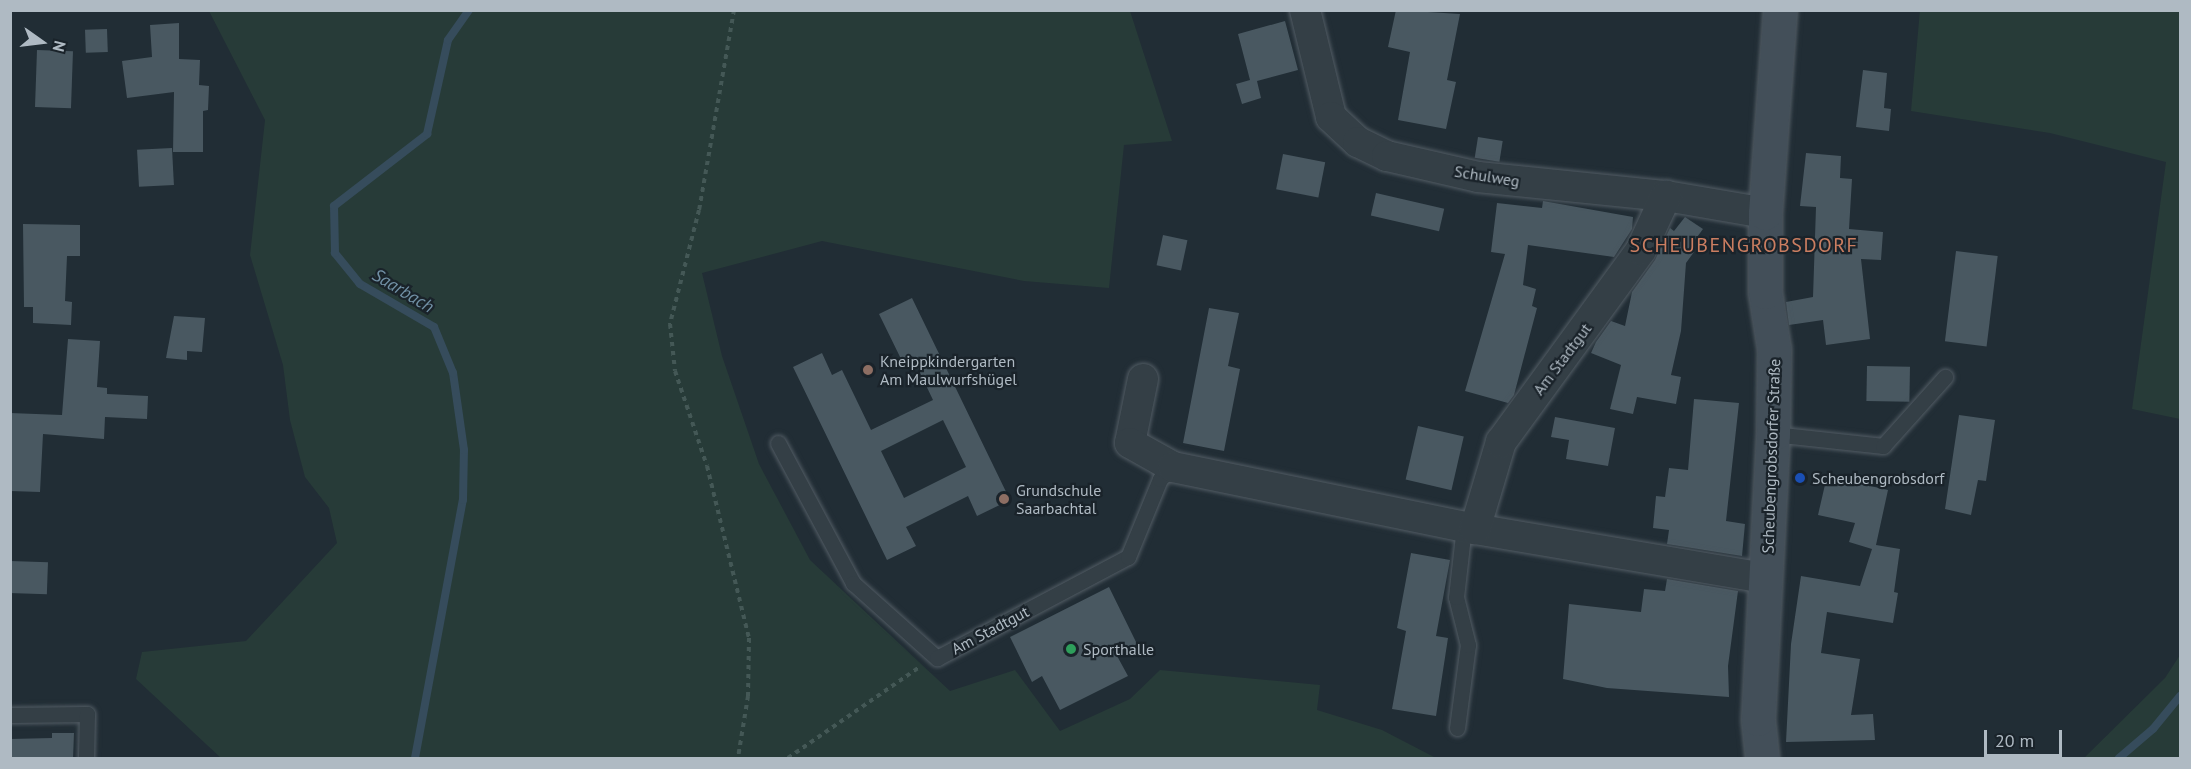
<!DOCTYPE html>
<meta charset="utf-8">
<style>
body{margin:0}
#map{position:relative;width:2191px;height:769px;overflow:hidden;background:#212d35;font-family:"PT Sans",sans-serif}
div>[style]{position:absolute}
.green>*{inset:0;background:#273b38}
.stream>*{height:8px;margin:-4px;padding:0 4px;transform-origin:4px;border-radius:4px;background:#364c5c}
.building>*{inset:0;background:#495861;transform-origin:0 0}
.path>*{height:4px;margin-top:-2px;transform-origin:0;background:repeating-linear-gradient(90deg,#445856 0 4.5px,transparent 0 9px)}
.roads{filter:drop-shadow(0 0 2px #525c64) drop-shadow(0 0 2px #525c64)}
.lane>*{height:15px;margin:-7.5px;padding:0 7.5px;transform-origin:7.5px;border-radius:7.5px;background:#343f46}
.street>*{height:30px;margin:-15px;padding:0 15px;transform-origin:15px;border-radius:15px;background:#343f46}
.secondary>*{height:33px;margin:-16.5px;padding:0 16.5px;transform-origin:16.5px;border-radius:16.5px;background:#434f59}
.dots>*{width:16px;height:16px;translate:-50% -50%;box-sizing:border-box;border:3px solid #1a232a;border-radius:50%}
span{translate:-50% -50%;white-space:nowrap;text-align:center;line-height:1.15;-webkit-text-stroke:4.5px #1a232a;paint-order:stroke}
.street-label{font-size:16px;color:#afbac3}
.poi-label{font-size:16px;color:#afbac3}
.left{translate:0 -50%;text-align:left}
.water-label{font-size:18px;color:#7190a5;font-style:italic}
.quarter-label{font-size:20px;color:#cb7e61;letter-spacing:1.5px}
.frame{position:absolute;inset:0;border:12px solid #afbac3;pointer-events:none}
.north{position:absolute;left:12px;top:12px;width:60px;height:60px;-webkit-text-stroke:4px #1a232a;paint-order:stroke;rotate:104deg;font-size:16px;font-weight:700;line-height:24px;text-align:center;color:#afbac3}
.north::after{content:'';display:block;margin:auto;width:21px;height:27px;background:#afbac3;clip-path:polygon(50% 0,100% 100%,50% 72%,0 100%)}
.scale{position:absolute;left:1984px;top:730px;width:78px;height:27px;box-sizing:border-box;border:3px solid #afbac3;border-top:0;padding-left:8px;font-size:18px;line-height:21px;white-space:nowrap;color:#afbac3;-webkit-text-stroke:4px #1a232a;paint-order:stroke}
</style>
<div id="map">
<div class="green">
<i style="clip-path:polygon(1920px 10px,2180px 11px,2180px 419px,2132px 409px,2166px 162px,2050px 133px,1911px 111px)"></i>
<i style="clip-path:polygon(209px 11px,1130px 11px,1172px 141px,1124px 145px,1109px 288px,1024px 281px,822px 241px,702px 273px,722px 356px,759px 464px,810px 560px,950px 691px,1015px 670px,1060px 731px,1130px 699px,1160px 670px,1320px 685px,1317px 710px,1382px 730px,1436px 758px,221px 758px,136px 679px,142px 652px,246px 641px,337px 543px,329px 508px,305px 477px,290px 420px,283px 365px,250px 255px,265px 120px)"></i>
<i style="clip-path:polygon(2180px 655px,2180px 758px,2084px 758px,2165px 678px)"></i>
</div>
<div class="stream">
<i style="left:415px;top:758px;width:262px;rotate:-79.5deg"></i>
<i style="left:463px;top:500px;width:50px;rotate:-88.9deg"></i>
<i style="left:464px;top:450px;width:78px;rotate:-98.1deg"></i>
<i style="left:453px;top:373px;width:50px;rotate:-112.4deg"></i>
<i style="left:434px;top:327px;width:86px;rotate:-149.8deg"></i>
<i style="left:360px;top:284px;width:40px;rotate:-129deg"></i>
<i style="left:335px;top:253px;width:47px;rotate:-91.2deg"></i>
<i style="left:334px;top:206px;width:118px;rotate:-37.7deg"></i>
<i style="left:427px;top:134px;width:96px;rotate:-77.4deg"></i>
<i style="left:448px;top:40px;width:37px;rotate:-55deg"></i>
<i style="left:2119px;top:758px;width:45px;rotate:-40.5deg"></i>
<i style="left:2153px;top:729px;width:43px;rotate:-50.7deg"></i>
</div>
<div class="building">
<i style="clip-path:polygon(1396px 10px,1460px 14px,1447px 80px,1456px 82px,1446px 129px,1398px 120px,1410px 52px,1388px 47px)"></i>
<i style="clip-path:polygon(1285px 21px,1298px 70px,1257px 81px,1261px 98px,1242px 104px,1236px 84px,1250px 80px,1238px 34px)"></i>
<i style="clip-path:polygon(179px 23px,179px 59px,200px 60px,199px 85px,209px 86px,208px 110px,203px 111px,203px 152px,173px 152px,174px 92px,127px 98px,122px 61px,152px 57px,150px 25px)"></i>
<i style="left:107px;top:29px;width:23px;height:22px;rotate:88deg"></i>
<i style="left:37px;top:50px;width:36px;height:57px;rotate:2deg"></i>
<i style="clip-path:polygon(1863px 70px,1887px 73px,1884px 108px,1891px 109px,1889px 131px,1856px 127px)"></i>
<i style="left:1478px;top:137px;width:25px;height:21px;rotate:9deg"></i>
<i style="left:172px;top:148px;width:37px;height:35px;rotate:87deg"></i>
<i style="clip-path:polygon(1806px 153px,1841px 156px,1840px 178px,1852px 179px,1849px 229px,1883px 232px,1881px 260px,1861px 259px,1870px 339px,1826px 345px,1823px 320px,1789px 325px,1786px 302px,1813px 297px,1816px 207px,1800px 206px)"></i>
<i style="left:1283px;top:154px;width:43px;height:36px;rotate:11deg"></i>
<i style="left:1376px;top:193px;width:70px;height:23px;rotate:13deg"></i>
<i style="clip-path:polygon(1543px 201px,1633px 217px,1632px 229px,1614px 257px,1528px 245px,1523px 285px,1536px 289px,1532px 306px,1537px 308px,1514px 395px,1508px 403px,1465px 391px,1505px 254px,1491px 252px,1497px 203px,1542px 208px)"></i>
<i style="clip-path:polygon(1685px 217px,1703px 229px,1689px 248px,1694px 252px,1686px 263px,1681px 331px,1671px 375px,1681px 377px,1676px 404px,1637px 397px,1633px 414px,1610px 409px,1621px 365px,1591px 353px,1596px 342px,1611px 321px,1625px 326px,1632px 292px,1655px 260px,1670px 228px,1674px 231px)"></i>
<i style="clip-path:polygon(23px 224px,80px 225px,80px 256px,67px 256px,65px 301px,72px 302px,71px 325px,33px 323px,33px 307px,24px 307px)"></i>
<i style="left:1163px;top:235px;width:25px;height:31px;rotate:12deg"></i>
<i style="left:1956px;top:251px;width:42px;height:91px;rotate:7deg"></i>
<i style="clip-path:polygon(evenodd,912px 298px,1010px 500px,977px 516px,968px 496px,906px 527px,916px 546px,887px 560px,793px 367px,822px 353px,832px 375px,842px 370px,871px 430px,933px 400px,912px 356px,902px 361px,879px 314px,912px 298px,943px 420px,966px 467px,904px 498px,881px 451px,943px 420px)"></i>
<i style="clip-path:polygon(1209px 308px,1239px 313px,1228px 366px,1240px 369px,1224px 451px,1183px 443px)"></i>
<i style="clip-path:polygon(174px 316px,205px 318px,202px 352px,187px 351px,187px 360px,166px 358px)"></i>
<i style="clip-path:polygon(68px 339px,100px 341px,97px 387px,107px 388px,107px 394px,148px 396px,147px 419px,105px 417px,104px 439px,43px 434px,40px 492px,10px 491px,10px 413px,62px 415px)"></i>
<i style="left:1867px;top:366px;width:43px;height:35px;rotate:1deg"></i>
<i style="clip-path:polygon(1694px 399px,1739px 403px,1726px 521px,1745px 524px,1742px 556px,1667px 544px,1669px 530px,1653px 528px,1656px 496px,1665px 497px,1669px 468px,1688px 470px)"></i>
<i style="clip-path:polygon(1959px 415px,1995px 420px,1986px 481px,1978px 480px,1971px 515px,1945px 509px)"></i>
<i style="clip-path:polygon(1555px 417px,1615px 428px,1608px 466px,1566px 459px,1569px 440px,1551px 437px)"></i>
<i style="left:1418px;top:426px;width:47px;height:55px;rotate:13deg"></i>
<i style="clip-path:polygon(1827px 476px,1888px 490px,1876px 545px,1900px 549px,1894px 592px,1898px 593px,1893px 623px,1827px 612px,1821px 653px,1860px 659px,1851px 715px,1873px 714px,1875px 740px,1786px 742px,1791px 644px,1801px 576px,1860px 586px,1872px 549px,1849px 542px,1855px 523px,1818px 515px)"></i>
<i style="clip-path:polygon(1411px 553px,1450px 560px,1436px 636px,1448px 638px,1436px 716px,1392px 709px,1406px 631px,1397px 628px)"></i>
<i style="left:10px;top:561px;width:38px;height:32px;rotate:2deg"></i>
<i style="clip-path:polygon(1667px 579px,1738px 591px,1728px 666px,1729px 697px,1607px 688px,1563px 679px,1569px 604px,1641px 612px,1644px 589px,1665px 591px)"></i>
<i style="clip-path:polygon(1109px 587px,1137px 644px,1116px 654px,1128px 676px,1060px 710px,1042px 676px,1032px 682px,1010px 637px)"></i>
<i style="clip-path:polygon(52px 733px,74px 733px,73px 759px,10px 759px,10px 739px,52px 738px)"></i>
</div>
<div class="path">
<i style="left:734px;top:10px;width:203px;rotate:99.9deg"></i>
<i style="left:699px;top:210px;width:118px;rotate:104.3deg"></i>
<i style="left:670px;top:324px;width:47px;rotate:83.9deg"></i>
<i style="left:675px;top:371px;width:100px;rotate:71.4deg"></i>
<i style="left:707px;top:466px;width:177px;rotate:76.3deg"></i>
<i style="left:749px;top:638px;width:58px;rotate:91deg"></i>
<i style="left:748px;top:696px;width:63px;rotate:99.2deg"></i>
<i style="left:788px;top:758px;width:158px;rotate:-34.7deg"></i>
</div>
<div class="roads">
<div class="lane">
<i style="left:1773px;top:434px;width:111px;rotate:6.2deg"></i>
<i style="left:1883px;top:446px;width:93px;rotate:-48.1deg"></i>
<i style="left:778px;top:443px;width:159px;rotate:61.8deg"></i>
<i style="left:853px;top:583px;width:113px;rotate:41.8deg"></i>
<i style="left:937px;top:658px;width:216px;rotate:-27.9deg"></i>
<i style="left:1128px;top:557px;width:84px;rotate:-67.7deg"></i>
<i style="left:1160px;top:479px;width:18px;rotate:-43deg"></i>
<i style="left:10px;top:715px;width:77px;rotate:-0.7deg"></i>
<i style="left:87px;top:714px;width:44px;rotate:91.3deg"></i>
<i style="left:1457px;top:728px;width:84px;rotate:-82.5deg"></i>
<i style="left:1468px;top:645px;width:49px;rotate:-104deg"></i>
<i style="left:1456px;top:597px;width:70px;rotate:-83.5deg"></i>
</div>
<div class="street">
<i style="left:1305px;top:10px;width:110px;rotate:76.3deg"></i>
<i style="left:1331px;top:117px;width:37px;rotate:43deg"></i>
<i style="left:1358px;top:142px;width:32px;rotate:26deg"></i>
<i style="left:1387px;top:156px;width:93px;rotate:13deg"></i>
<i style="left:1478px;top:177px;width:189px;rotate:5.8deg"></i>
<i style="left:1666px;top:196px;width:100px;rotate:9.7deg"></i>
<i style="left:1143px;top:379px;width:65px;rotate:101.5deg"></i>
<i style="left:1130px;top:443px;width:49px;rotate:29.2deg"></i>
<i style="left:1173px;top:467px;width:308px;rotate:11.6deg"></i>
<i style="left:1475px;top:529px;width:295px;rotate:9.6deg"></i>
<i style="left:1475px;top:529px;width:91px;rotate:-73.4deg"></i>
<i style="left:1501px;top:442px;width:238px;rotate:-53.9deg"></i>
<i style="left:1641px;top:250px;width:60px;rotate:-65.2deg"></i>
</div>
<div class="secondary">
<i style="left:1762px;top:758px;width:39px;rotate:-96deg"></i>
<i style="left:1758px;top:719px;width:285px;rotate:-87deg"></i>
<i style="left:1773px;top:434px;width:85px;rotate:-89.3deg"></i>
<i style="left:1774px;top:349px;width:58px;rotate:-99deg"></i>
<i style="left:1765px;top:292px;width:79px;rotate:-90deg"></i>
<i style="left:1765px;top:213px;width:204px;rotate:-85.8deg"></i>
</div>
</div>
<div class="dots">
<i style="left:868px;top:370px;background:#8d6e63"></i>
<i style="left:1800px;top:478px;background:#1a4fb4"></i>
<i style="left:1004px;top:499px;background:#8d6e63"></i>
<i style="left:1071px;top:649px;background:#2e9e5b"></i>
</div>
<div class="street-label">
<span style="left:1487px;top:176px;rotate:9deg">Schulweg</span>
<span style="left:1562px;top:359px;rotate:-53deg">Am Stadtgut</span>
<span style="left:1771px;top:456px;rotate:-88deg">Scheubengrobsdorfer Straße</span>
<span style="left:990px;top:630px;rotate:-28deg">Am Stadtgut</span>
</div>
<div class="poi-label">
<span class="left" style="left:880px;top:370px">Kneippkindergarten<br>Am Maulwurfshügel</span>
<span class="left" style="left:1812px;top:478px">Scheubengrobsdorf</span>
<span class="left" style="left:1016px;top:499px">Grundschule<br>Saarbachtal</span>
<span class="left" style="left:1083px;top:649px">Sporthalle</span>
</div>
<div class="water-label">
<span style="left:403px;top:291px;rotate:31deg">Saarbach</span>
</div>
<div class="quarter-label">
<span style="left:1744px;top:245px">SCHEUBENGROBSDORF</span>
</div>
<div class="frame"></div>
<div class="north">N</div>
<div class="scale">20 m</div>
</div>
